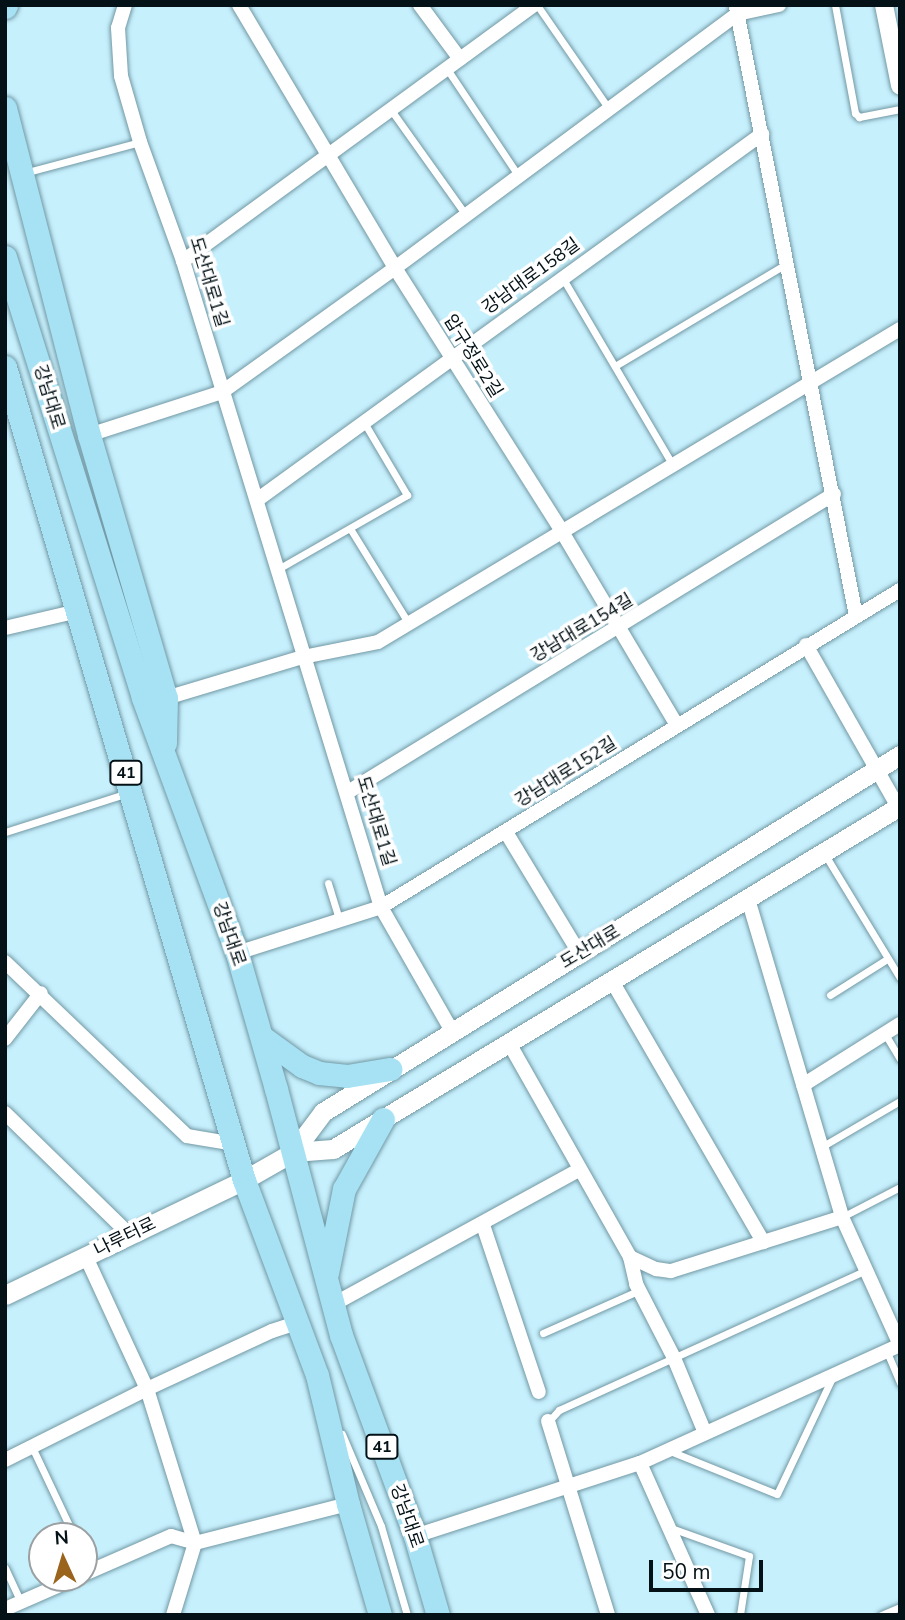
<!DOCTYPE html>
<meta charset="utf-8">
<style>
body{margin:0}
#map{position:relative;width:905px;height:1620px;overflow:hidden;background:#c7f0fd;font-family:"Nunito Sans","Noto Sans KR",sans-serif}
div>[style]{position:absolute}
.roads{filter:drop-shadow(0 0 2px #7298a4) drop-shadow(0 0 2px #7298a4)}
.service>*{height:7px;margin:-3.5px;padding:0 3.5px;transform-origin:3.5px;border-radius:3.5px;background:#fff}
.minor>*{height:14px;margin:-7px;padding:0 7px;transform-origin:7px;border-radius:7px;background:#fff}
.tertiary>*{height:18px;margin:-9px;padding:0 9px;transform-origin:9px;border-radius:9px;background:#fff}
.secondary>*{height:19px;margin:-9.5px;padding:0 9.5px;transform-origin:9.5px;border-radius:9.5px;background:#fff}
.primary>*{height:23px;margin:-11.5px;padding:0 11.5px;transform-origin:11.5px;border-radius:11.5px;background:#a6e2f3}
span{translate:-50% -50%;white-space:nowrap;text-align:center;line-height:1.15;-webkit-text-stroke:7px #fff;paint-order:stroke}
.shield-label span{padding:2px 5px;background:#fff;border:2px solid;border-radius:5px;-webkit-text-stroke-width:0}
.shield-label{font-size:16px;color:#041217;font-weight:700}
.street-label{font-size:18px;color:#041217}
.frame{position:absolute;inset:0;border:7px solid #041217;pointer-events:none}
.north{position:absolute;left:28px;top:1522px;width:70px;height:70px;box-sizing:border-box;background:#fff;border:2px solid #9ba0a2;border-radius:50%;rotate:356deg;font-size:19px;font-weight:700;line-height:28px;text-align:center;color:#041217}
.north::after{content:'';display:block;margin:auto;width:24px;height:32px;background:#9a641c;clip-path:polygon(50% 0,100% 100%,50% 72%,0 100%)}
.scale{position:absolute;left:649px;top:1560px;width:114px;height:32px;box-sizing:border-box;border:4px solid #041217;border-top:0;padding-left:9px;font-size:21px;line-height:24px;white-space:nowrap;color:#041217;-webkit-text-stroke:5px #fff;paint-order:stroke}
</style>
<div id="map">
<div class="roads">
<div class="service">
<i style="left:537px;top:5px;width:126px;rotate:55.3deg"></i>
<i style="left:835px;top:5px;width:110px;rotate:79.5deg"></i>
<i style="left:855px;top:113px;width:6px;rotate:45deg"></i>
<i style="left:859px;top:117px;width:42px;rotate:-11deg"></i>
<i style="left:447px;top:69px;width:128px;rotate:56.2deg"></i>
<i style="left:391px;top:110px;width:129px;rotate:54.5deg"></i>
<i style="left:24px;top:173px;width:120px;rotate:-15deg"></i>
<i style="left:562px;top:277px;width:217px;rotate:59.5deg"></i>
<i style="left:615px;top:366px;width:201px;rotate:-30.8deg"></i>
<i style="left:351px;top:530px;width:110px;rotate:58.3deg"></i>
<i style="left:278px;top:569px;width:149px;rotate:-29.8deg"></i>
<i style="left:407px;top:495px;width:82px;rotate:-120.6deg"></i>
<i style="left:5px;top:832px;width:129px;rotate:-17.6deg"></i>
<i style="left:824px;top:853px;width:146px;rotate:58.7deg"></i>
<i style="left:328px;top:883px;width:38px;rotate:73deg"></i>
<i style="left:830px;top:995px;width:67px;rotate:-32.3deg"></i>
<i style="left:885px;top:1034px;width:29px;rotate:59deg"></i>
<i style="left:823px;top:1146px;width:89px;rotate:-30.3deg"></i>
<i style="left:842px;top:1217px;width:65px;rotate:-27.3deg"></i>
<i style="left:543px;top:1333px;width:106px;rotate:-23.9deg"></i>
<i style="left:887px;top:1352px;width:34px;rotate:67deg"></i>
<i style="left:549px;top:1421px;width:15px;rotate:-48deg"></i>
<i style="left:559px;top:1410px;width:335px;rotate:-24.5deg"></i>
<i style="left:342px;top:1434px;width:100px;rotate:67deg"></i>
<i style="left:381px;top:1526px;width:93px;rotate:73.7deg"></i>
<i style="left:32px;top:1447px;width:98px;rotate:64.7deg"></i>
<i style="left:670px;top:1451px;width:115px;rotate:21.9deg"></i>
<i style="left:777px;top:1494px;width:128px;rotate:-64.6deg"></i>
<i style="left:671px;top:1528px;width:83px;rotate:19.7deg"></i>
<i style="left:749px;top:1556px;width:60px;rotate:98.7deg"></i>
<i style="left:84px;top:1558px;width:14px;rotate:65deg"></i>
<i style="left:5px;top:1568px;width:38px;rotate:65deg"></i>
<i style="left:881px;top:1615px;width:21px;rotate:-23deg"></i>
</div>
<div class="minor">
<i style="left:125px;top:5px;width:24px;rotate:107deg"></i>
<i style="left:118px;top:28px;width:48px;rotate:86.4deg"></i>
<i style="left:121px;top:76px;width:69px;rotate:73.9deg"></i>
<i style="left:140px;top:142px;width:127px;rotate:70.1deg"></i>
<i style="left:183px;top:261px;width:676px;rotate:72.96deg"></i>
<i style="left:381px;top:907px;width:143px;rotate:60.2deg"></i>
<i style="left:239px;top:5px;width:306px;rotate:59.3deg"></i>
<i style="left:395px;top:268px;width:310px;rotate:57.6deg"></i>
<i style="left:561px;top:530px;width:227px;rotate:59.3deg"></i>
<i style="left:420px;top:5px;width:67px;rotate:53.5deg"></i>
<i style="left:736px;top:7px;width:621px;rotate:78.85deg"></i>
<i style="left:183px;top:261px;width:434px;rotate:-36.1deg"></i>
<i style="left:89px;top:435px;width:140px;rotate:-17.9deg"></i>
<i style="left:222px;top:392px;width:213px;rotate:-35.6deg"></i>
<i style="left:395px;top:268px;width:426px;rotate:-36.6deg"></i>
<i style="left:737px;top:14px;width:43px;rotate:-12.1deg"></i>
<i style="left:257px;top:500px;width:624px;rotate:-35.93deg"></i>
<i style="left:5px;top:628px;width:75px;rotate:-13.1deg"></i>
<i style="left:806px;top:645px;width:186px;rotate:60.4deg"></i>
<i style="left:166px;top:698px;width:143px;rotate:-16.7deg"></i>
<i style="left:303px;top:657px;width:76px;rotate:-11.3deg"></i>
<i style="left:378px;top:642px;width:609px;rotate:-30.95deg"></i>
<i style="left:348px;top:792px;width:570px;rotate:-31.52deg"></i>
<i style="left:506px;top:832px;width:143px;rotate:58.8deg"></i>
<i style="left:748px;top:899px;width:332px;rotate:73.5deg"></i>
<i style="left:842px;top:1217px;width:141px;rotate:65.6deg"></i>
<i style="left:237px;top:953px;width:151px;rotate:-17.7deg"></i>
<i style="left:381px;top:907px;width:608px;rotate:-31.42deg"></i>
<i style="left:5px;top:962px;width:252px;rotate:43.7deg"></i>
<i style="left:187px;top:1136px;width:49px;rotate:9.5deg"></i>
<i style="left:612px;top:981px;width:302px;rotate:59.9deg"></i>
<i style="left:5px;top:1039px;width:58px;rotate:-52deg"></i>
<i style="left:509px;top:1043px;width:246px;rotate:60.5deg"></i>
<i style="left:630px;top:1257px;width:28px;rotate:77deg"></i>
<i style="left:636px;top:1284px;width:83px;rotate:62.8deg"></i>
<i style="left:674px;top:1358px;width:81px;rotate:67.5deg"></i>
<i style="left:803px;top:1085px;width:115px;rotate:-32.2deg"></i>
<i style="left:5px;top:1113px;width:175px;rotate:44.3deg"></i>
<i style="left:483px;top:1225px;width:176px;rotate:71.5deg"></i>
<i style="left:86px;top:1257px;width:145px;rotate:65.2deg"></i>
<i style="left:147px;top:1389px;width:161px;rotate:72.7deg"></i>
<i style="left:195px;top:1543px;width:75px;rotate:107deg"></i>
<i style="left:630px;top:1257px;width:29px;rotate:25deg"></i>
<i style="left:656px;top:1269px;width:15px;rotate:8deg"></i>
<i style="left:671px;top:1271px;width:179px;rotate:-17.5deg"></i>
<i style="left:332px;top:1305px;width:281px;rotate:-28.7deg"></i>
<i style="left:548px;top:1421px;width:203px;rotate:72.8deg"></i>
<i style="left:5px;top:1460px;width:159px;rotate:-26.6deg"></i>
<i style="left:147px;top:1389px;width:138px;rotate:-24.9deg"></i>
<i style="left:272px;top:1331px;width:25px;rotate:-18deg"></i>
<i style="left:640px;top:1463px;width:167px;rotate:65.9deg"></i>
<i style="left:415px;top:1536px;width:237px;rotate:-18deg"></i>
<i style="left:640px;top:1463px;width:286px;rotate:-24.4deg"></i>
<i style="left:84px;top:1574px;width:95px;rotate:-23.6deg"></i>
<i style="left:171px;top:1536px;width:25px;rotate:16deg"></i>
<i style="left:195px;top:1543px;width:158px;rotate:-14.3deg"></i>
<i style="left:5px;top:1609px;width:77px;rotate:-23.6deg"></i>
</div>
<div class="tertiary">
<i style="left:884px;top:5px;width:82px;rotate:78.7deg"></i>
</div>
<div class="secondary">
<i style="left:293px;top:1152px;width:40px;rotate:-4.3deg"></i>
<i style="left:333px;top:1149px;width:663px;rotate:-31.17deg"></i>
<i style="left:5px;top:1295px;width:265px;rotate:-25.7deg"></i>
<i style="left:244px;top:1180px;width:56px;rotate:-29.7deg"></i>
<i style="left:293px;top:1152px;width:50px;rotate:-53.1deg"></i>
<i style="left:323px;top:1112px;width:679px;rotate:-31.75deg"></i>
</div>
<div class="primary">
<i style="left:5px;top:7px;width:2px;rotate:-63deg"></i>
<i style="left:5px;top:108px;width:338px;rotate:75.6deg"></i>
<i style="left:89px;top:435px;width:274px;rotate:73.7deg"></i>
<i style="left:166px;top:698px;width:45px;rotate:91.3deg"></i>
<i style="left:5px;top:257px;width:462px;rotate:72.6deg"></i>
<i style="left:143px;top:698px;width:272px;rotate:69.8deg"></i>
<i style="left:237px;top:953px;width:141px;rotate:74deg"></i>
<i style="left:276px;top:1089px;width:254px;rotate:75.2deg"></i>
<i style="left:341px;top:1335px;width:214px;rotate:69.8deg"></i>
<i style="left:415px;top:1536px;width:82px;rotate:73.8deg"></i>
<i style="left:5px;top:367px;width:847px;rotate:73.62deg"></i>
<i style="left:244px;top:1180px;width:208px;rotate:69.5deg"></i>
<i style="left:317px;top:1375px;width:133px;rotate:76.5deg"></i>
<i style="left:348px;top:1504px;width:116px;rotate:73.9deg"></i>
<i style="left:262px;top:1037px;width:49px;rotate:35.9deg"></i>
<i style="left:302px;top:1066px;width:18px;rotate:22deg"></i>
<i style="left:319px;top:1073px;width:28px;rotate:6deg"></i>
<i style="left:347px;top:1076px;width:44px;rotate:-9.2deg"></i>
<i style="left:327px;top:1273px;width:86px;rotate:-78.6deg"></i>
<i style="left:344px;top:1189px;width:80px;rotate:-60.9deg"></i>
</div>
</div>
<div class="shield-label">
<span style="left:126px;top:773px">41</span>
<span style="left:382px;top:1447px">41</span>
</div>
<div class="street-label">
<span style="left:531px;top:276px;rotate:-36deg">강남대로158길</span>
<span style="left:209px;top:282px;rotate:73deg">도산대로1길</span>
<span style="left:473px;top:356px;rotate:58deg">압구정로2길</span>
<span style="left:49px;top:397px;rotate:73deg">강남대로</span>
<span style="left:582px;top:628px;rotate:-31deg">강남대로154길</span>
<span style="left:566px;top:772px;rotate:-32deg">강남대로152길</span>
<span style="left:376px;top:821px;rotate:73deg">도산대로1길</span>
<span style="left:229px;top:934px;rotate:71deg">강남대로</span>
<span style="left:590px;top:947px;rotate:-31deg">도산대로</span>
<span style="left:125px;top:1237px;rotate:-26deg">나루터로</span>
<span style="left:407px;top:1516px;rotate:71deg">강남대로</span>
</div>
<div class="frame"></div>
<div class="north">N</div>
<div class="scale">50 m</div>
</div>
